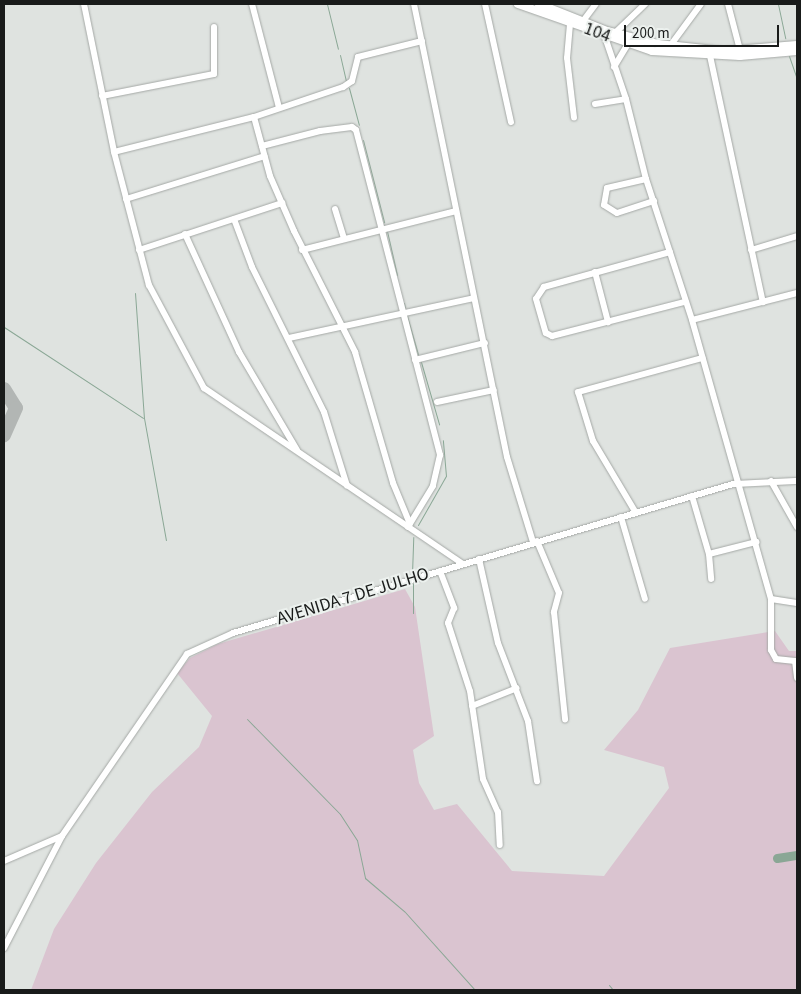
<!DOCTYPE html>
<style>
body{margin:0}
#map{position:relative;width:801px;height:994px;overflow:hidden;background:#dfe3e0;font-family:"Source Sans 3",sans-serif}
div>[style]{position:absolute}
.green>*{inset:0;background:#dac4d0}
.stream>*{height:1px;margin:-0.5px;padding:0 0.5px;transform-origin:0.5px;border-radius:0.5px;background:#8aa795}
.river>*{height:9px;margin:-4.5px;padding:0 4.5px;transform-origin:4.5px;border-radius:4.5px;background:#8aa795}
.taxiway>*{height:14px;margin:-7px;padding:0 7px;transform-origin:7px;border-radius:7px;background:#b2b6b4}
.roads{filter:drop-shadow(0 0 1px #a4a8a5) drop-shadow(0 0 1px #a4a8a5)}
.minor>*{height:6px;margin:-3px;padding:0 3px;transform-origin:3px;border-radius:3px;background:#fff}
.tertiary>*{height:8px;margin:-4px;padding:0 4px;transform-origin:4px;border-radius:4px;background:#fff}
span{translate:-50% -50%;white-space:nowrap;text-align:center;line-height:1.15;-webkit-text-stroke:4px #ecf1ee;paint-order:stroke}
.street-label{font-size:18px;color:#191b1a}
.frame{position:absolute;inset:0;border:5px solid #191b1a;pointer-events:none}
.scale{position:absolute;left:624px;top:25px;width:155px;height:22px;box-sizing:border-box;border:2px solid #191b1a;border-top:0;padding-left:6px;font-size:15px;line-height:18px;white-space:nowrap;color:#191b1a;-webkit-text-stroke:4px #ecf1ee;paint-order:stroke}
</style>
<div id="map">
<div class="green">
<i style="clip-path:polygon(405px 589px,415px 607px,434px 736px,413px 750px,419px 783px,434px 810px,457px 804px,512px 871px,604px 876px,669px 788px,664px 767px,604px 750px,638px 710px,670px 648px,775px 631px,789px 651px,797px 651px,797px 990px,31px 990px,54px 929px,96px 863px,152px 792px,199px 747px,212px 716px,177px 673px,190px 658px,218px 644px)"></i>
</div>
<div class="stream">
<i style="left:327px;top:4px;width:46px;rotate:76.3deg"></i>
<i style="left:778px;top:4px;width:35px;rotate:78deg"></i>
<i style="left:340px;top:55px;width:27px;rotate:77deg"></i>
<i style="left:789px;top:56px;width:24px;rotate:71deg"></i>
<i style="left:349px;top:88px;width:38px;rotate:75deg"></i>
<i style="left:363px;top:140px;width:85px;rotate:75.6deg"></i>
<i style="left:387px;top:231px;width:45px;rotate:77.2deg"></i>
<i style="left:135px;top:293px;width:125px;rotate:85.9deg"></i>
<i style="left:144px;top:418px;width:124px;rotate:79.8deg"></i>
<i style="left:404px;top:303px;width:5px;rotate:79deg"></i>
<i style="left:407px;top:316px;width:40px;rotate:74deg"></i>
<i style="left:4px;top:327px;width:166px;rotate:33.2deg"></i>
<i style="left:421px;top:362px;width:65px;rotate:73.8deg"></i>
<i style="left:418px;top:525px;width:56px;rotate:-60.3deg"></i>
<i style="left:446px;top:476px;width:36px;rotate:-95deg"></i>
<i style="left:412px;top:574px;width:37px;rotate:-88deg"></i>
<i style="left:413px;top:613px;width:30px;rotate:-90deg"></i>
<i style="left:247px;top:719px;width:133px;rotate:45.6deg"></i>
<i style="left:340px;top:814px;width:31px;rotate:57deg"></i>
<i style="left:357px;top:840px;width:39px;rotate:78deg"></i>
<i style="left:365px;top:878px;width:52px;rotate:40.4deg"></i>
<i style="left:405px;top:912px;width:105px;rotate:48.1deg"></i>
<i style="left:609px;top:985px;width:6px;rotate:51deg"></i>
</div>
<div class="river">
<i style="left:777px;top:858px;width:20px;rotate:-9deg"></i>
</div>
<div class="taxiway">
<i style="left:4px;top:389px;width:22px;rotate:58deg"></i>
<i style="left:16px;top:408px;width:30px;rotate:114deg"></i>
</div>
<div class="roads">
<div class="minor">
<i style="left:84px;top:4px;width:151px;rotate:78.5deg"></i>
<i style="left:252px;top:4px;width:107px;rotate:75.4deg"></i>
<i style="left:414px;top:4px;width:462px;rotate:78.4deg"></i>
<i style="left:507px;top:457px;width:89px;rotate:73deg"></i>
<i style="left:485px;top:4px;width:121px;rotate:77.6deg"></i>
<i style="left:728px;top:4px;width:48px;rotate:75.4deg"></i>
<i style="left:583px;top:21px;width:21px;rotate:-53deg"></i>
<i style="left:570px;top:24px;width:34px;rotate:95deg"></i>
<i style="left:567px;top:58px;width:60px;rotate:83.3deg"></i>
<i style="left:607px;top:31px;width:6px;rotate:108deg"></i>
<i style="left:605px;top:37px;width:65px;rotate:71.3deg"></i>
<i style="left:626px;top:99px;width:82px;rotate:76deg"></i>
<i style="left:646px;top:179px;width:148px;rotate:71.9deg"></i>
<i style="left:615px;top:33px;width:42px;rotate:-44deg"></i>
<i style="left:422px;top:41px;width:66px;rotate:166deg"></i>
<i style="left:358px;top:57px;width:25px;rotate:104deg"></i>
<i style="left:352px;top:81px;width:11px;rotate:146deg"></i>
<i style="left:343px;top:87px;width:94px;rotate:161.4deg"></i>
<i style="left:254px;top:117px;width:144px;rotate:166deg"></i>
<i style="left:114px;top:152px;width:138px;rotate:75.3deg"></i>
<i style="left:149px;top:285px;width:117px;rotate:61.9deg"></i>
<i style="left:204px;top:388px;width:313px;rotate:34.2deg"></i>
<i style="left:670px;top:46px;width:52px;rotate:-53.6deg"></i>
<i style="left:709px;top:51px;width:257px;rotate:77.9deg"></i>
<i style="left:614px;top:67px;width:27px;rotate:-59deg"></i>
<i style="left:102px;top:96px;width:114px;rotate:-11.1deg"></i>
<i style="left:214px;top:74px;width:47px;rotate:-90deg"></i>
<i style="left:595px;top:104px;width:31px;rotate:-9deg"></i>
<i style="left:254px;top:117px;width:61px;rotate:74.8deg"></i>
<i style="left:270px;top:176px;width:60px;rotate:66.4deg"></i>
<i style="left:294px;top:231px;width:136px;rotate:63.2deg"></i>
<i style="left:355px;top:352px;width:136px;rotate:73.8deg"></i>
<i style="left:393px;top:483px;width:44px;rotate:67.5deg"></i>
<i style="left:262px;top:146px;width:60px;rotate:-14.5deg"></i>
<i style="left:320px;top:131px;width:32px;rotate:-7deg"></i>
<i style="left:352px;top:127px;width:5px;rotate:37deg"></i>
<i style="left:356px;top:130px;width:336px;rotate:75.5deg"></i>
<i style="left:440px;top:455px;width:32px;rotate:103deg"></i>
<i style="left:433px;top:486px;width:48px;rotate:121.4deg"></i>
<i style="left:646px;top:179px;width:40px;rotate:167deg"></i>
<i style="left:607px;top:188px;width:17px;rotate:100deg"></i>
<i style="left:604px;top:205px;width:15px;rotate:32deg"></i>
<i style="left:617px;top:213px;width:39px;rotate:-18deg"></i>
<i style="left:126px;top:199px;width:145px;rotate:-17.2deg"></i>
<i style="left:335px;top:209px;width:31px;rotate:73deg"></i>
<i style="left:234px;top:219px;width:51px;rotate:69.4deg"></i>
<i style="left:252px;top:267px;width:162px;rotate:63.6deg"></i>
<i style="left:324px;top:412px;width:77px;rotate:72.7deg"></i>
<i style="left:185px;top:234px;width:130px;rotate:65.4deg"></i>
<i style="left:239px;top:352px;width:114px;rotate:59.4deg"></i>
<i style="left:139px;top:250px;width:151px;rotate:-18.2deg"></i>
<i style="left:302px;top:250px;width:159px;rotate:-14.2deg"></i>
<i style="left:751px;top:250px;width:48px;rotate:-16.9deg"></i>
<i style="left:670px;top:252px;width:131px;rotate:164.5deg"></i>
<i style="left:544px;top:287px;width:14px;rotate:124deg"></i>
<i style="left:536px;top:299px;width:35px;rotate:74deg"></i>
<i style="left:546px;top:333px;width:7px;rotate:27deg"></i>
<i style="left:552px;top:336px;width:136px;rotate:-14.4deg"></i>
<i style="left:595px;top:272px;width:52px;rotate:75.4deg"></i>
<i style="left:797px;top:293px;width:108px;rotate:165.6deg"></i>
<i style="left:692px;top:320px;width:290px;rotate:74.2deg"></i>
<i style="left:771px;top:599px;width:51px;rotate:90deg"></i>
<i style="left:771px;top:650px;width:10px;rotate:61deg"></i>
<i style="left:776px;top:659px;width:19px;rotate:6deg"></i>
<i style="left:795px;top:661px;width:17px;rotate:83deg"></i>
<i style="left:289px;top:338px;width:189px;rotate:-12.2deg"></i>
<i style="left:415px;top:360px;width:72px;rotate:-13.7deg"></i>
<i style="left:437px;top:402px;width:58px;rotate:-11.9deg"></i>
<i style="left:771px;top:481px;width:53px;rotate:60.5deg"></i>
<i style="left:692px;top:496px;width:60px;rotate:73.7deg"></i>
<i style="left:709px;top:554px;width:25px;rotate:85deg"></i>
<i style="left:636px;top:513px;width:84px;rotate:-120.8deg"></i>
<i style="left:593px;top:441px;width:51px;rotate:-107deg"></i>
<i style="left:578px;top:392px;width:129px;rotate:-15.3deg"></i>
<i style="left:621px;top:517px;width:85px;rotate:73.7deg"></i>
<i style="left:537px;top:541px;width:56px;rotate:67.1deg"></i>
<i style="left:559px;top:593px;width:20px;rotate:105deg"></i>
<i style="left:554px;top:612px;width:108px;rotate:84.1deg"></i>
<i style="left:709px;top:554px;width:49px;rotate:-14.3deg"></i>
<i style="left:479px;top:559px;width:86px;rotate:77.3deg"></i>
<i style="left:498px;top:643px;width:84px;rotate:69deg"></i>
<i style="left:528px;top:721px;width:61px;rotate:81.5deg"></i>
<i style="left:440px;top:571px;width:40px;rotate:69deg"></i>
<i style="left:454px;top:608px;width:16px;rotate:112deg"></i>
<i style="left:448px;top:623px;width:71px;rotate:72.1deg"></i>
<i style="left:470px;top:691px;width:89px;rotate:81.6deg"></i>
<i style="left:483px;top:779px;width:36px;rotate:66deg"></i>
<i style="left:498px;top:812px;width:33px;rotate:87deg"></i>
<i style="left:771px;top:599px;width:26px;rotate:9deg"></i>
<i style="left:472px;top:706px;width:48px;rotate:-21.8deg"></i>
<i style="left:4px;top:861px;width:63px;rotate:-23.3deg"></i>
<i style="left:4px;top:948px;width:126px;rotate:-62.6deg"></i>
<i style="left:62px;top:836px;width:221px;rotate:-55.5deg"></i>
<i style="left:187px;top:654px;width:51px;rotate:-24.5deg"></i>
<i style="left:233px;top:633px;width:522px;rotate:-16.59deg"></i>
<i style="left:733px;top:484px;width:64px;rotate:-2.7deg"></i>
</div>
<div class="tertiary">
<i style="left:518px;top:4px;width:142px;rotate:19.3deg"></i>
<i style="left:652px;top:51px;width:88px;rotate:3.3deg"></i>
<i style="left:740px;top:56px;width:57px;rotate:-5deg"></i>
<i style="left:539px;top:4px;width:73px;rotate:21.7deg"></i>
<i style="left:607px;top:31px;width:53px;rotate:14.3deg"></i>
<i style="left:658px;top:44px;width:66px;rotate:6.1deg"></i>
<i style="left:724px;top:51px;width:73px;rotate:-4.7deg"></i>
</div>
</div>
<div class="street-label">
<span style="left:597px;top:33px;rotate:20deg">104</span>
<span style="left:353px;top:597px;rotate:-17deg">AVENIDA 7 DE JULHO</span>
</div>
<div class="frame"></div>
<div class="scale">200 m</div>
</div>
